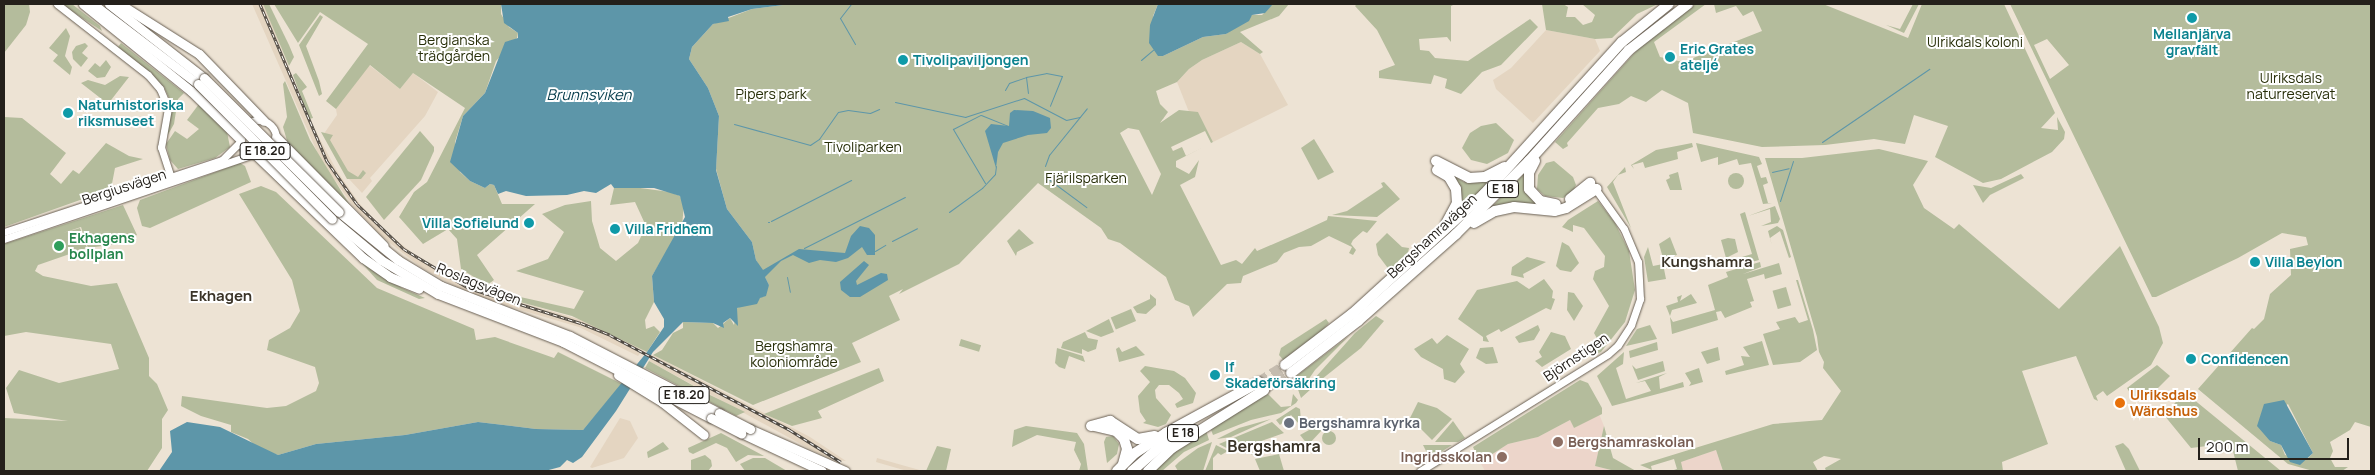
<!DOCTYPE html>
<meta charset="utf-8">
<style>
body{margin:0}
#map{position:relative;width:2375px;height:475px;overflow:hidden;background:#ede3d4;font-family:Manrope,sans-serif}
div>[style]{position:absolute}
.built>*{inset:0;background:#e4d5c1}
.education>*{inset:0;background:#ecd5ca}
.green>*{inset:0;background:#b4bc9c;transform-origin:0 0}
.round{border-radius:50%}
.water>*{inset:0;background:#5d96a9}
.stream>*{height:1px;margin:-0.5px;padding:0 0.5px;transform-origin:0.5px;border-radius:0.5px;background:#5d96a9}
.highway-tunnel>*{height:10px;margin-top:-5px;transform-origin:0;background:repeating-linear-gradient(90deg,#c5bcaf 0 10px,transparent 0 15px)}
.roads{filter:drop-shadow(0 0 1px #696054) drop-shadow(0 0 1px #696054)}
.minor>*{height:7px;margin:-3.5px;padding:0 3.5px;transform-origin:3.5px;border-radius:3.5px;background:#fff}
.minor>.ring{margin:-3.5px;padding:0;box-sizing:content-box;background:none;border:7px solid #fff;border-radius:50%}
.major>*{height:9px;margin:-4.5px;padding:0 4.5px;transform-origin:4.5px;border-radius:4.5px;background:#fff}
.highway>*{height:10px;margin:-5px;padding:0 5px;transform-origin:5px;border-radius:5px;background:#fff}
.rail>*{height:3px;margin-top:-1.5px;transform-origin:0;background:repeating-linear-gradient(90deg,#fff 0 4px,#4e4942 0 8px);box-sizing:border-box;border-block:1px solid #4e4942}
.bridges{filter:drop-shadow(0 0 1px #696054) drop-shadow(0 0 1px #696054)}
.major-bridge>*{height:9px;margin:-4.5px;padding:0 4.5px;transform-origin:4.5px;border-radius:4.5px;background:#fff}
.dots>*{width:14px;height:14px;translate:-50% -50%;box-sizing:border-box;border:2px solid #fff;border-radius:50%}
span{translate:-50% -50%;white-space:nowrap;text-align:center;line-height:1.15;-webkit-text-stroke:4px #fff;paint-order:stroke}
.shield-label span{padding:1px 4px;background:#fff;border:1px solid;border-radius:4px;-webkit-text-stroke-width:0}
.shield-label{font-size:12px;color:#24201b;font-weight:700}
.culture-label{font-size:14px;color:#0d838f;font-weight:700}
.left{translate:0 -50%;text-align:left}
.right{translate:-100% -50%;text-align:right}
.park-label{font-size:14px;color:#282f09}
.street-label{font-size:14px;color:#24201b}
.leisure-label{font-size:14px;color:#27864d;font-weight:700}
.food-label{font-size:14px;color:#c56008;font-weight:700}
.worship-label{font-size:14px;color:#5b616d;font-weight:700}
.education-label{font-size:14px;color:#785e54;font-weight:700}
.water-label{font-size:15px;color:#053c4b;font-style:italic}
.neighbourhood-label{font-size:15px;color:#3b3428;font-weight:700}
.quarter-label{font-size:16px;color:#3b3428;font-weight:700}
.frame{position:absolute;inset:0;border:5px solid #24201b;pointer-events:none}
.scale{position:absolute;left:2198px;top:438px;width:151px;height:22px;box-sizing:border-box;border:2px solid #24201b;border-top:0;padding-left:6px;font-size:15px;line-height:18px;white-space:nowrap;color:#24201b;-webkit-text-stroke:4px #fff;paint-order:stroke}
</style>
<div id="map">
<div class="built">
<i style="clip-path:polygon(252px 4px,263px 4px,267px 12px,309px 119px,337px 171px,359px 203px,385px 231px,415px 255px,459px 281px,494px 295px,582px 320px,643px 350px,638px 356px,579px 327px,490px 301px,456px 287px,422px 268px,381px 236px,354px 207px,322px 163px)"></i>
<i style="clip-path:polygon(1546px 30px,1595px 39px,1600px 51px,1533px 123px,1496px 89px,1493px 80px,1511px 68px)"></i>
<i style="clip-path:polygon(1241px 42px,1260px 54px,1288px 105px,1213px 142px,1198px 112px,1189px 112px,1177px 82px,1189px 69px,1202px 60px)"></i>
<i style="clip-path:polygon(369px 65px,400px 89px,413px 73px,438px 92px,425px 116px,370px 178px,372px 181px,362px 193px,349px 179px,323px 135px,337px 115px,336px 109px)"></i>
<i style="clip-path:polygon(653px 355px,810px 437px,846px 461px,828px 459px,649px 361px)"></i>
<i style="clip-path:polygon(620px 418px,630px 421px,638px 438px,624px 458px,592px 468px,590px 467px)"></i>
<i style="clip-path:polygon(877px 458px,923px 471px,907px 471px,876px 462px)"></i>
</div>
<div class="education">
<i style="clip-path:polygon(1599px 414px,1604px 426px,1595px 466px,1615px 471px,1485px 471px,1480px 462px,1508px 444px,1538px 437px,1570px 420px,1574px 428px)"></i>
<i style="clip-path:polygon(1716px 450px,1723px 471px,1683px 471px,1680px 462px)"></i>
</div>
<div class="green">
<i style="clip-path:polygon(4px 4px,29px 4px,30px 12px,26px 25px,4px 53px)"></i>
<i style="clip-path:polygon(61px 4px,72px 4px,100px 26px,102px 31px)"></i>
<i style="clip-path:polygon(263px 4px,269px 4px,289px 45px,294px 57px,289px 66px)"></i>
<i style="clip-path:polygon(274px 4px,501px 4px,501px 14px,509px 27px,518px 33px,517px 38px,496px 61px,485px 93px,463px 116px,455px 142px,460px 172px,470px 181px,485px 188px,490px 184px,494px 185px,502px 204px,535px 204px,477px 255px,494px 280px,487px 285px,461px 269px,457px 239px,448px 229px,423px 244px,399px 217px,414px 192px,427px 182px,465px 108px,413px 73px,400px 89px,370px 65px,336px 109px,326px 101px,368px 44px,320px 12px,298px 43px)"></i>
<i style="clip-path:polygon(evenodd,791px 4px,1158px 4px,1153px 16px,1163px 56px,1203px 37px,1226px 34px,1252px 15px,1262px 15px,1273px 4px,1289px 4px,1279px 16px,1240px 32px,1263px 52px,1260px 54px,1241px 42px,1202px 60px,1189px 69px,1177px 82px,1156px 91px,1160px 104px,1168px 112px,1160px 123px,1179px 110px,1198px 112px,1213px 142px,1176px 161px,1176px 167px,1189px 174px,1199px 160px,1195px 177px,1180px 185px,1221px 265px,1236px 260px,1242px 264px,1255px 248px,1257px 251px,1301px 232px,1327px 220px,1328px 216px,1377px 221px,1367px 233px,1363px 231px,1353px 240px,1351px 244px,1356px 250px,1353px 255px,1349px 253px,1352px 247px,1329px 236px,1311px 246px,1299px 247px,1284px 253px,1277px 262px,1243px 276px,1241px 283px,1227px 284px,1193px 317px,1189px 306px,1175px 300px,1166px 277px,1120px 243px,1108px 239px,1101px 228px,1038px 183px,959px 264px,899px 294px,903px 289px,889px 296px,900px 320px,852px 343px,861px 362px,753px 405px,653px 355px,662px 350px,673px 333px,683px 328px,683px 322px,713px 323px,718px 328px,730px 318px,734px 325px,737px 308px,760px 298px,769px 285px,756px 260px,752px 242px,727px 209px,716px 169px,719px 116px,708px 88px,689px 59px,692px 47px,713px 24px,752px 9px,791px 4px,1128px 128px,1139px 130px,1161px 174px,1152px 195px,1120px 133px,1128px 128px,791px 4px,1205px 131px,1211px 143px,1186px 156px,1182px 147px,1173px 151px,1171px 147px,1205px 131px)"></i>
<i style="clip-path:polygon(1357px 4px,1455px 4px,1451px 6px,1451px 42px,1447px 37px,1419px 39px,1420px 50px,1429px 51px,1435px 58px,1468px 61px,1530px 19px,1538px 27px,1501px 65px,1482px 72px,1461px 94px,1445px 88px,1447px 79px,1434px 75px,1431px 84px,1379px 78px,1379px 71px,1395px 65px,1377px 30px,1355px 6px)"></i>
<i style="clip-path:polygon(1542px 4px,1563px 4px,1568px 7px,1566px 17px,1575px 17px,1583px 25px,1592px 22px,1595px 15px,1582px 4px,1658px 4px,1637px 14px,1612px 38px,1595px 39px,1546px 30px)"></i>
<i style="clip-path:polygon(1696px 4px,1706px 4px,1654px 42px,1660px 57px,1683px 62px,1762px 31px,1753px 11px,1743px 16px,1736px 6px,1716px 13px,1714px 4px,1823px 4px,1908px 38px,1922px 4px,2004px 4px,2055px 113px,2041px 128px,2058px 130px,2057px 117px,2065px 132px,2064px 139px,2052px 152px,2001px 179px,1983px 183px,1935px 157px,1948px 126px,1914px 115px,1905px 144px,1874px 139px,1825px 145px,1762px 147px,1693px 133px,1688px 103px,1662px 90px,1646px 102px,1631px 96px,1619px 104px,1598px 108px,1567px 143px,1568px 146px,1563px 149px,1555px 142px,1638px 49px)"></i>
<i style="clip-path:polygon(1913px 4px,1919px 4px,1904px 33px,1886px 25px,1900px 29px)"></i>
<i style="clip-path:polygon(evenodd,2010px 4px,2371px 4px,2371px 427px,2355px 422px,2350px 430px,2330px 442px,2333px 451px,2330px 458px,2335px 467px,2348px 467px,2342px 471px,2313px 471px,2288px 464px,2198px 389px,2252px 328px,2254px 329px,2264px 319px,2270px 294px,2291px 275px,2290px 249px,2308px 245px,2306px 237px,2282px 233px,2238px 258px,2156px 297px,2152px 297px,2010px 4px,2047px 39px,2069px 65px,2050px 79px,2034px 45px,2047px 39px,2010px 4px,2288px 404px,2313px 453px,2306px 460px,2285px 455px,2281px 445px,2270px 441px,2261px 420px,2288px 404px)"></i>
<i style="clip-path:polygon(320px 15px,323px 17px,306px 46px,319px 81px,322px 94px,319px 96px,299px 45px)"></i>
<i style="clip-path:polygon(66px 28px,70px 36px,65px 56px,72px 67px,70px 75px,53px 61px,58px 55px,49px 48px)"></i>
<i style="clip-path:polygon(85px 43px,88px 46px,82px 53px,88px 58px,81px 67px,73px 59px,72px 52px,76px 46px)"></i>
<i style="clip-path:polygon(121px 43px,184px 93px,178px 99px,174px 124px,166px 138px,171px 110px,170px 100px,164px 87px,151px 74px,118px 47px)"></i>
<i style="clip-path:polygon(106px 60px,111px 67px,105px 77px,97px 78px,88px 71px,95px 63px,100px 67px)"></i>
<i style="clip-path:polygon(296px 73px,307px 87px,302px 91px,313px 118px,309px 119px,293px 75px)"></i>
<i style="clip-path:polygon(120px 76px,129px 77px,108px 104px,81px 83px,88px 80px,105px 85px)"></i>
<i style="clip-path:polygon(285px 81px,310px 140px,354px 212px,288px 144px,283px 127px,287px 117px,283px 84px)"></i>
<i style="clip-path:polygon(199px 104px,227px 132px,230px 147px,215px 158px,178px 169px,170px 160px,166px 144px,175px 131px,187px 139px,199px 129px,187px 120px)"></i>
<i style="clip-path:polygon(4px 117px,22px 118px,66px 153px,50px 174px,61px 184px,73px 170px,79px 174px,106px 143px,129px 156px,143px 159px,115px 168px,111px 189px,4px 227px)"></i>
<i style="clip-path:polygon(1496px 123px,1514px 140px,1508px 153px,1487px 164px,1471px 160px,1462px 148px,1470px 133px,1481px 126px)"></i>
<i style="clip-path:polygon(420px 131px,434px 147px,434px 151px,421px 180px,384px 220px,366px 197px)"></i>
<i style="clip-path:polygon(321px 132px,333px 135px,330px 140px,348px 171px,358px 177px,363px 170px,366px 173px,361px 179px,347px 179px)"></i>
<i style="clip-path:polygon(1314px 139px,1334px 172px,1318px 180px,1301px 148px)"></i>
<i style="clip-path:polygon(1692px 143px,1693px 147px,1677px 152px,1678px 159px,1645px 168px,1643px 162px,1632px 165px,1634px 169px,1631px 165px,1656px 150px)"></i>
<i style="clip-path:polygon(1696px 143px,1759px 157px,1762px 164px,1757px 166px,1761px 178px,1766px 177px,1768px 183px,1763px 185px,1768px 203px,1772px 203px,1763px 204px,1751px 163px,1739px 165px,1737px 159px,1718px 165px,1718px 157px,1701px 162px)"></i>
<i style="clip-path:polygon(1879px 149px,1928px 161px,1913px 185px,1924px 208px,1954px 229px,1959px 224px,2059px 309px,2120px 246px,2159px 327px,2163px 343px,2151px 365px,2107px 396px,2103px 391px,2096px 396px,2098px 401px,2094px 399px,2076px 356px,2022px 371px,2048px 444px,2002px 462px,2003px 471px,1826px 471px,1825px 468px,1841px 459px,1824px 456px,1813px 462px,1818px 471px,1723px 471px,1716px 450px,1681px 462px,1683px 471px,1671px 471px,1677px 469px,1674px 459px,1651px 466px,1652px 470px,1640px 465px,1773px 424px,1822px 420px,1841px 391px,1823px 368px,1824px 362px,1819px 352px,1817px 337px,1765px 158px,1802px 158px)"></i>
<i style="clip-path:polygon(1554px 161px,1573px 177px,1576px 185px,1572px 193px,1563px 198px,1545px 196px,1537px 189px,1538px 175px,1546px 163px)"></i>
<i style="clip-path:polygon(240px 163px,245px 166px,251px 182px,150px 228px,142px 226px,137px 208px,140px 200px)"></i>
<i style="clip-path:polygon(1625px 167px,1626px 172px,1618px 175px,1613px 182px,1631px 228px,1607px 187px)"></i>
<i style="clip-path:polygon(1445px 171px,1464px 182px,1492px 180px,1459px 212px,1460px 186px)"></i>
<i style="clip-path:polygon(1678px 172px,1682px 190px,1670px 190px,1666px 180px,1670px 178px,1669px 175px)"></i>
<i class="round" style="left:1728px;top:173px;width:16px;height:16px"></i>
<i style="clip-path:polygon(1524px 174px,1526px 192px,1541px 205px,1487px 212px)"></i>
<i style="clip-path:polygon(2021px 174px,2024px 178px,1990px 195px,1983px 203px,1973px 185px,1991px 188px)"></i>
<i style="clip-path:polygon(1384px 182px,1400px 199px,1377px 217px,1332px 215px,1347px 211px,1383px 187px,1381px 183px)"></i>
<i style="clip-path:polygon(261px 186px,276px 192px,377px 288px,474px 329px,476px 340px,495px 337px,554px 358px,558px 352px,622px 384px,583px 430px,536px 429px,478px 422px,405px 435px,316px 444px,278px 455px,259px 449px,248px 439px,231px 432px,231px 425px,201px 416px,181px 406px,182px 396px,267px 408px,286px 406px,316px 391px,319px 383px,315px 367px,267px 350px,269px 340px,290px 328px,300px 311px,292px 280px,239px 194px)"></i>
<i style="clip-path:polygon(633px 187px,670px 192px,680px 196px,684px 204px,682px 226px,652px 276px,654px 302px,645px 320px,646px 329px,654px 326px,660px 332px,647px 352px,572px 316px,494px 295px,498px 292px,574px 309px,584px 291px,516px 271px,548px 259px,564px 232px,542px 214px,565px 205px,591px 201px,592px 221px,600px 248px,616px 261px,638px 243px,646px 226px,635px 202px,610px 205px,614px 188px)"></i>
<i style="clip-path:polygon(1598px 201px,1615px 223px,1629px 251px,1635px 290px,1625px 322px,1601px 352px,1589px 357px,1584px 352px,1600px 344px,1594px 333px,1609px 306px,1593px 279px,1595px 271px,1604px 267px,1605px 256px,1584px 228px,1573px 225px,1573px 232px,1562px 227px,1568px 220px)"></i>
<i style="clip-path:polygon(123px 205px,137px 235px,116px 244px,88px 248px,81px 227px,63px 233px,80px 228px,87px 248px,38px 265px,35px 271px,43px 276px,91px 286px,117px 283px,149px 358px,149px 376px,157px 384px,168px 410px,162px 419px,162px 448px,147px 471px,4px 471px,4px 418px,68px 421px,14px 413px,6px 388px,19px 370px,59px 383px,119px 369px,111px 344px,26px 332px,4px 336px,4px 244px)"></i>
<i style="clip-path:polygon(1775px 206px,1780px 219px,1778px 223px,1761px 226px,1771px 222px,1770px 209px,1748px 216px)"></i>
<i style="clip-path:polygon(1745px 212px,1759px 260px,1744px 264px,1742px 257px,1752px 254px,1740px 214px)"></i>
<i style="clip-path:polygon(1777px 226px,1783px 230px,1791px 257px,1789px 258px,1780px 231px,1770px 238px,1772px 246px,1768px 231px)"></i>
<i style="clip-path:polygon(1019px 229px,1034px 243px,1017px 252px,1016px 256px,1007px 241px)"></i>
<i style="clip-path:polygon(1387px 233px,1402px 247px,1409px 248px,1408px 253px,1390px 271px,1378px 255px,1376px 244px)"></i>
<i style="clip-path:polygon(1670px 237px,1677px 255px,1663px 258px,1659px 244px)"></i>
<i style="clip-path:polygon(1728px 238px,1735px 239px,1738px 252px,1726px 258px,1721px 240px)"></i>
<i style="clip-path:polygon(1562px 242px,1569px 246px,1579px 263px,1571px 272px,1560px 270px,1556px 266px)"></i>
<i style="clip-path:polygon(1648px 247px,1653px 266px,1663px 264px,1666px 279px,1648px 282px,1644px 257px)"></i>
<i style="clip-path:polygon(350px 250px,402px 288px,425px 298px,419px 299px,377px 280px)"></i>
<i style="clip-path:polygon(1527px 257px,1546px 262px,1523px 274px,1524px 278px,1511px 275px,1512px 267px)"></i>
<i style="clip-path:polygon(1760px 262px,1761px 267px,1743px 274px,1779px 263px,1782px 274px,1765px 279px,1764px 274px,1747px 279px,1754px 301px,1750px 302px,1752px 307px,1725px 318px,1721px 311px,1716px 312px,1718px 320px,1672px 334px,1670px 317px,1673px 322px,1715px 310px,1708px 285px,1728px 277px,1726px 272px)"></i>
<i style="clip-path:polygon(1544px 279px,1553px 291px,1552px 298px,1555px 299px,1551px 310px,1546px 308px,1501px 332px,1499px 329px,1486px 336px,1489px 342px,1483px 341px,1483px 337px,1458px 319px,1477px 290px,1517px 281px,1529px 289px)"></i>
<i style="clip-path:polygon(1796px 280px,1798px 280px,1813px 330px,1817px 350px,1800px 362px,1773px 365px,1763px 334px,1780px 329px,1776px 322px,1795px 317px,1799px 323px,1808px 320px)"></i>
<i style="left:1786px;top:287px;width:19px;height:14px;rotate:74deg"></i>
<i style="clip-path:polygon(1568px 292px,1574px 293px,1583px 306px,1574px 321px,1567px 310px)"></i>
<i style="clip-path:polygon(1150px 294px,1156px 299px,1156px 305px,1146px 314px,1137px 313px,1133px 307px,1150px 299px)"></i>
<i style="clip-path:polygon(1691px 294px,1697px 303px,1672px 310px,1670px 316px,1666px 306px,1678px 302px,1677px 297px,1682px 295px,1680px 301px)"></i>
<i style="left:1131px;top:309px;width:13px;height:22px;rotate:67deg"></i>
<i style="clip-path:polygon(1376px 316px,1384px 321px,1361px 348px,1312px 387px,1314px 379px,1355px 333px)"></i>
<i style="clip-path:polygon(1109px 319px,1114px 332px,1101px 337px,1086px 331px)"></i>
<i style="clip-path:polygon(1326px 319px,1329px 323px,1318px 335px,1284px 361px,1279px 355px,1281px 348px)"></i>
<i style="clip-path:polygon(1538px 325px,1540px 330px,1534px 340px,1519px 343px,1515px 337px)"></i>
<i style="clip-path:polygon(1650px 325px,1657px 339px,1626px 346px,1637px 329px)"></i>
<i style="clip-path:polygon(1085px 332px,1088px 338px,1098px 340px,1096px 349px,1088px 352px,1082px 349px,1082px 354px,1061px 348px,1063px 342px)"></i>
<i style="clip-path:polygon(1551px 332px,1565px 336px,1571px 349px,1542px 367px,1535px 361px,1542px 357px,1539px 352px)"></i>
<i style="clip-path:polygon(1447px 335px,1469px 349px,1460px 364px,1465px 372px,1455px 383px,1444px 379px,1443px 369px,1421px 357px,1414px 349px,1432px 338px,1437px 344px)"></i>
<i style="clip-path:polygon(1349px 336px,1315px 370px,1306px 383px,1311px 389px,1301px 398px,1294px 378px)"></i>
<i style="left:961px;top:339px;width:21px;height:7px;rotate:17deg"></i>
<i style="clip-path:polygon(1762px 341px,1769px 365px,1726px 375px,1725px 371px,1744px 365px,1741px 356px,1750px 357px,1743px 347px)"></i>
<i style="clip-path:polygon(1657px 342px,1658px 350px,1630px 358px,1629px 351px)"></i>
<i style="clip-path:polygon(1136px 346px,1145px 355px,1119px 362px,1116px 349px,1119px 347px,1122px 352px)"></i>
<i style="clip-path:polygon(1493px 347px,1498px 363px,1486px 364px,1476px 358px,1480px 348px)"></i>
<i style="clip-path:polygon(1718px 347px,1720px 360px,1707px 364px,1701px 352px)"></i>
<i style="clip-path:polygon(1057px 348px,1083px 356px,1085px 362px,1069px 356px,1065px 369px,1059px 367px,1055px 363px)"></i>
<i style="clip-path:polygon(1624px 352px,1623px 364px,1616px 368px,1626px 399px,1651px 391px,1645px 381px,1636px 383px,1667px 373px,1659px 377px,1660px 389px,1683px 382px,1684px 387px,1612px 406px,1597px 376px)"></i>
<i style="clip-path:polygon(649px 361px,710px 395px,745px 412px,736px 416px,645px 368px)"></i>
<i style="clip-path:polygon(1663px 361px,1665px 371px,1638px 380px,1632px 365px,1636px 369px)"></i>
<i style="clip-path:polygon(2157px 365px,2170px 376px,2149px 397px,2133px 398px,2127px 388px)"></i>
<i style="clip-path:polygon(1145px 366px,1174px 371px,1185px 378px,1196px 393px,1193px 403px,1177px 408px,1175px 404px,1183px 399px,1179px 393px,1169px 385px,1159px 385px,1155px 390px,1156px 398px,1171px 415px,1166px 424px,1158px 427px,1143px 423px,1146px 421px,1140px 412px,1138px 396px,1150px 382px,1140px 371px)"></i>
<i style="clip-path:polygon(879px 368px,884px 381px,818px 411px,822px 418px,792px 426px,764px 414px)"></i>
<i style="clip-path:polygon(1699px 368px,1703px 382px,1689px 386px,1691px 383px,1685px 373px)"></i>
<i style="clip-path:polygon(1580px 380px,1588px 383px,1602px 408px,1602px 414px,1574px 428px,1570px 420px,1538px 437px,1508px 444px,1480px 462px,1473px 447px)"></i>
<i style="clip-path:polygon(2185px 392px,2187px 394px,2281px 471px,2238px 471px,2231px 443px,2191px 448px,2164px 415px)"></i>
<i style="clip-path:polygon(1268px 394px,1281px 407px,1291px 406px,1293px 394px,1298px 400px,1296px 403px,1281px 413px,1251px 420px,1213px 435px,1210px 427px)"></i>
<i style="clip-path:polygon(1418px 402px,1437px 408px,1452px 419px,1432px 440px,1410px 418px)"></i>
<i style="clip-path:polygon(1296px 407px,1300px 409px,1301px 421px,1299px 424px,1291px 415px,1280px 425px,1276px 420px)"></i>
<i style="clip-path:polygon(1271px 419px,1231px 437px,1217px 439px,1239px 428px)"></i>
<i style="clip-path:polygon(1453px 421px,1465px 438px,1458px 442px,1435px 442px)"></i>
<i style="clip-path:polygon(1272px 422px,1284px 433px,1250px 445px,1253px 455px,1242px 450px,1232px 451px,1219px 444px)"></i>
<i style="clip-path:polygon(1320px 424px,1323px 429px,1308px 445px,1300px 435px)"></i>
<i style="clip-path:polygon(1026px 426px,1077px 433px,1084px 444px,1088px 471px,1079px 471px,1081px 464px,1074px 450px,1076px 442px,1037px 435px,1012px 447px,1014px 430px)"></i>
<i style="clip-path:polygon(1604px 426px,1613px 458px,1636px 471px,1615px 471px,1595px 466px)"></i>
<i style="clip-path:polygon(1206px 430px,1209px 440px,1184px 452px,1162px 471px,1152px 471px,1168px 455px)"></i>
<i class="round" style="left:1322px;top:431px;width:14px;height:14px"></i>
<i style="clip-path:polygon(721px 433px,764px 456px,748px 455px,736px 462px,727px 448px,716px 443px,693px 454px,689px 452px,688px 448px)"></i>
<i style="clip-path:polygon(1113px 436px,1119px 444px,1117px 454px,1107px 463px,1104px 442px,1106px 437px)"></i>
<i style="clip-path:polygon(663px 442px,669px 449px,648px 458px,647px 452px)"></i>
<i style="clip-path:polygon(1212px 442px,1203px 471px,1178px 471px,1175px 466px,1179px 462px,1198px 448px)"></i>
<i style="clip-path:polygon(2123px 443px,2129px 449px,2140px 471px,2126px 471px,2115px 446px)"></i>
<i style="clip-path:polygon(1216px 445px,1228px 451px,1221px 455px,1218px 453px,1213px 458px,1213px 471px,1205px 471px)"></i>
<i style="clip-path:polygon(1423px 445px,1452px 445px,1430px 459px)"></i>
<i style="clip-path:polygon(937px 446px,951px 449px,946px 471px,926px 471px)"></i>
<i style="clip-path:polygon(1279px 454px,1284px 471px,1260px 471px,1255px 459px)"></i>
<i style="clip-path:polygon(705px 455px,711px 460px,712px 466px,708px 471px,691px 471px,691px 460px)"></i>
<i style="clip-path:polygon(753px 458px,765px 458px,787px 471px,745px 471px,740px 464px)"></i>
</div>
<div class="water">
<i style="clip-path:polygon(501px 4px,791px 4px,752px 9px,728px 17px,729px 21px,713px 24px,692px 47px,689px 59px,708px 88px,719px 116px,716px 170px,727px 209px,752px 242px,756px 260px,763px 270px,799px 249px,845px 253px,851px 236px,860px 226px,869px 228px,875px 235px,875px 255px,867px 255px,862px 247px,848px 258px,836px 262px,820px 260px,809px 263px,793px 255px,781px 261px,765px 277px,769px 285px,766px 296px,760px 298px,757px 304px,737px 308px,738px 326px,730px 318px,723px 323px,724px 328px,713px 323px,683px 322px,653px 352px,616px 411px,582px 457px,573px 463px,567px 460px,560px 467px,545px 471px,159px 471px,172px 452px,170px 431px,187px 422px,220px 427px,278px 455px,316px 444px,405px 435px,478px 422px,536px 429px,583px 430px,647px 352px,664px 327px,664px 319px,654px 302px,652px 276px,685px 217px,680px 196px,654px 188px,614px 188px,611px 184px,596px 193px,584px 191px,567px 195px,526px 196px,506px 191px,498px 194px,494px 185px,490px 184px,485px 188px,470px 181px,450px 162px,463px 116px,485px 93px,505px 42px,518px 38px,518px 33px,504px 23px)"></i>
<i style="clip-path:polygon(1158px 4px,1273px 4px,1265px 13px,1252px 15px,1249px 21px,1226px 34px,1203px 37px,1163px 56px,1158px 56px,1149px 43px,1150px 25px)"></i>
<i style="clip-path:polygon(1014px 110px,1033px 111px,1050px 118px,1051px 128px,1047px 133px,1028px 135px,1003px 143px,998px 152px,996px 168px,985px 131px,991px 124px,1009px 126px,1010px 113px)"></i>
<i style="clip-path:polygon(864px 261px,869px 265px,856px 281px,857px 285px,881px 273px,887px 274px,888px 280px,860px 297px,850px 297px,841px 290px,840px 282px)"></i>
<i style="clip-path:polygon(2284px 400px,2313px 453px,2300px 465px,2290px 462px,2281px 445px,2270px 441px,2257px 426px,2264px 404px)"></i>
</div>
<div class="stream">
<i style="left:851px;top:4px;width:18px;rotate:128deg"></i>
<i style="left:840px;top:18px;width:30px;rotate:60deg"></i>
<i style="left:1141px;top:60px;width:16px;rotate:-40deg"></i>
<i style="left:1026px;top:77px;width:16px;rotate:83deg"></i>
<i style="left:1005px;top:90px;width:8px;rotate:-60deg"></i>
<i style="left:1009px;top:83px;width:18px;rotate:-19deg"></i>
<i style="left:1026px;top:77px;width:20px;rotate:-11deg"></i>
<i style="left:1046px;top:73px;width:16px;rotate:11deg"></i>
<i style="left:1062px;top:76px;width:32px;rotate:112deg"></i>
<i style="left:895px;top:102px;width:72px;rotate:12.1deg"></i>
<i style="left:965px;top:117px;width:62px;rotate:-17.9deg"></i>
<i style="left:1024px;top:98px;width:47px;rotate:27.6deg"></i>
<i style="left:1066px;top:120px;width:14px;rotate:-12deg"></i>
<i style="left:734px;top:124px;width:79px;rotate:15.4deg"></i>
<i style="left:810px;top:145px;width:11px;rotate:-34deg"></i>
<i style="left:819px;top:139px;width:33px;rotate:-55deg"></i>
<i style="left:838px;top:112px;width:10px;rotate:-11deg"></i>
<i style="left:848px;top:110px;width:22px;rotate:8deg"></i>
<i style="left:870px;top:113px;width:10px;rotate:-24deg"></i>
<i style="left:1822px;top:142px;width:130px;rotate:-34.3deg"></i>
<i style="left:1045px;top:166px;width:12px;rotate:-70deg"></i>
<i style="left:1049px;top:155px;width:60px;rotate:-51deg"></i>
<i style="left:1772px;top:172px;width:17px;rotate:-13deg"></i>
<i style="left:1047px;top:173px;width:5px;rotate:90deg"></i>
<i style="left:1047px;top:178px;width:49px;rotate:36.6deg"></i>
<i style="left:985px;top:183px;width:63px;rotate:-120.7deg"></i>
<i style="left:953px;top:129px;width:31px;rotate:-27deg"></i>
<i style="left:981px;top:115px;width:29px;rotate:22deg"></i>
<i style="left:1780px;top:201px;width:42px;rotate:-72deg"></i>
<i style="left:949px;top:212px;width:41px;rotate:-36deg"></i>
<i style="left:982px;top:188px;width:19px;rotate:-47deg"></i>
<i style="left:995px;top:174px;width:8px;rotate:-83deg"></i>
<i style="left:771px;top:221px;width:90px;rotate:-27.1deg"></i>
<i style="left:768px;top:222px;width:1px"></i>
<i style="left:892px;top:241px;width:28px;rotate:-27deg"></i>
<i style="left:804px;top:248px;width:113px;rotate:-26.8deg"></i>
<i style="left:875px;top:251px;width:12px;rotate:-31deg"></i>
<i style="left:787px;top:277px;width:15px;rotate:79deg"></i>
</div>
<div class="highway-tunnel">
<i style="left:1259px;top:382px;width:31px;rotate:-33deg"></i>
<i style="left:1264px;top:390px;width:32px;rotate:-32deg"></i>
</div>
<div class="roads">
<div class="minor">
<i style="left:57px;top:4px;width:115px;rotate:38deg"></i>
<i style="left:148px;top:75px;width:18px;rotate:49deg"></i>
<i style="left:160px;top:89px;width:21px;rotate:67deg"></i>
<i style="left:168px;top:108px;width:40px;rotate:100deg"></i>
<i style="left:161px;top:147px;width:36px;rotate:72deg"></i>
<i class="ring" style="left:240px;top:120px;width:29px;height:29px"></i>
<i style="left:4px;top:232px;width:230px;rotate:-18.3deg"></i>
<i style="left:222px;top:160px;width:25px;rotate:-45deg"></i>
<i style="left:4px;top:239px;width:261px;rotate:-18.8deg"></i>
<i style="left:1420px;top:471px;width:221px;rotate:-31.9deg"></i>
<i style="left:1608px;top:354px;width:13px;rotate:-42deg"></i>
<i style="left:1618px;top:345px;width:24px;rotate:-57deg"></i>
<i style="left:1631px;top:325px;width:28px;rotate:-71deg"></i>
<i style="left:1640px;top:299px;width:37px;rotate:-93deg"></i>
<i style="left:1638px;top:262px;width:36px;rotate:-113deg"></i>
<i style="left:1624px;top:229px;width:52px;rotate:-125.5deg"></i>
</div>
<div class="major">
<i style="left:83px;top:4px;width:139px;rotate:38.9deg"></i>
<i style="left:191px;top:91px;width:69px;rotate:44.4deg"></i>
<i style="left:93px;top:4px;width:132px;rotate:37.3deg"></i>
<i style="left:109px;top:4px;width:120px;rotate:37.9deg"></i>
<i style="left:120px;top:4px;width:93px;rotate:32.3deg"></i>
<i style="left:199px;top:54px;width:93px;rotate:45.9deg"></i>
<i style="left:276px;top:137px;width:153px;rotate:45.3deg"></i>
<i style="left:257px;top:156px;width:147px;rotate:43.9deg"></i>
<i style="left:363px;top:258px;width:33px;rotate:35deg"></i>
<i style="left:390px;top:277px;width:31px;rotate:22deg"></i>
<i style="left:339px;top:212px;width:76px;rotate:39.1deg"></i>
<i style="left:398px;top:260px;width:50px;rotate:31.2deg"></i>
<i style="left:441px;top:286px;width:138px;rotate:21.2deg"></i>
<i style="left:570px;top:336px;width:168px;rotate:27.3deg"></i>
<i style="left:332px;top:219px;width:64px;rotate:39.9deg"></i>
<i style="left:381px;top:260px;width:66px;rotate:30.8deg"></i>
<i style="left:438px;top:294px;width:134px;rotate:21deg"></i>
<i style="left:563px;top:342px;width:166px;rotate:27.2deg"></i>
<i style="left:618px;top:375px;width:52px;rotate:31.5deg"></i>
<i style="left:662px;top:402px;width:53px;rotate:38.2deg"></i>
<i style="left:750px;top:429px;width:104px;rotate:23.9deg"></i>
<i style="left:741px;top:433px;width:89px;rotate:25.1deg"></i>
</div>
<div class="highway">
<i style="left:1436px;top:161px;width:37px;rotate:27deg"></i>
<i style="left:1469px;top:178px;width:16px;rotate:-4deg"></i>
<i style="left:1485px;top:177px;width:22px;rotate:-27deg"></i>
<i style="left:1535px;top:161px;width:13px;rotate:117deg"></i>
<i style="left:1529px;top:173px;width:16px;rotate:90deg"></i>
<i style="left:1529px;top:189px;width:16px;rotate:47deg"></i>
<i style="left:1540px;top:201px;width:16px;rotate:11deg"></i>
<i style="left:1437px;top:170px;width:14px;rotate:30deg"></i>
<i style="left:1449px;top:177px;width:14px;rotate:60deg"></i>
<i style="left:1456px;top:189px;width:14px;rotate:86deg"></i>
<i style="left:1457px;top:203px;width:24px;rotate:118deg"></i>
<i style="left:1570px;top:199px;width:26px;rotate:-39deg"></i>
<i style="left:1474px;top:223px;width:24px;rotate:-30deg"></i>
<i style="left:1495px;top:211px;width:19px;rotate:-12deg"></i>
<i style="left:1514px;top:207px;width:41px;rotate:5.6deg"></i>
<i style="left:1555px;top:211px;width:11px;rotate:-15deg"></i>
<i style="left:1566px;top:208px;width:36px;rotate:-32deg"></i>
<i style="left:1285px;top:365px;width:84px;rotate:-37.3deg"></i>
<i style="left:1352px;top:314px;width:178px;rotate:-42.3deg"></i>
<i style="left:1484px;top:194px;width:205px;rotate:-47.8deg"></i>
<i style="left:1622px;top:42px;width:60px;rotate:-39deg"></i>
<i style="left:1291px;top:373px;width:85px;rotate:-37.8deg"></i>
<i style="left:1358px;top:321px;width:131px;rotate:-41.6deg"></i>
<i style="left:1456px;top:234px;width:103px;rotate:-45deg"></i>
<i style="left:1529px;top:161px;width:149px;rotate:-48deg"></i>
<i style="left:1629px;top:50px;width:75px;rotate:-37.9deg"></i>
<i style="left:1091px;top:426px;width:20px;rotate:-15deg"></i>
<i style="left:1110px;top:421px;width:33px;rotate:33deg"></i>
<i style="left:1138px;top:439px;width:17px;rotate:-10deg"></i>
<i style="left:1094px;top:426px;width:23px;rotate:13deg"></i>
<i style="left:1116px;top:431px;width:11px;rotate:45deg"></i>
<i style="left:1124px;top:439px;width:10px;rotate:73deg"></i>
<i style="left:1127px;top:449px;width:16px;rotate:105deg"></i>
<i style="left:1117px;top:471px;width:25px;rotate:-45deg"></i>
<i style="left:1135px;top:453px;width:37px;rotate:-33deg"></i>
<i style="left:1166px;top:433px;width:106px;rotate:-28.7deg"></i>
<i style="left:1132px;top:471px;width:37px;rotate:-41deg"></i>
<i style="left:1160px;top:447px;width:32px;rotate:-30deg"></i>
<i style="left:1148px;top:471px;width:33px;rotate:-44deg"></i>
<i style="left:1172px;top:448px;width:109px;rotate:-32.2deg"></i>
</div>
</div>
<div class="rail">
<i style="left:260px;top:4px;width:171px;rotate:66.9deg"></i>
<i style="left:327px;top:161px;width:52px;rotate:55.1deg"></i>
<i style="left:357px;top:204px;width:65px;rotate:43.8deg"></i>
<i style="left:404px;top:249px;width:76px;rotate:31deg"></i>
<i style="left:469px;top:288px;width:117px;rotate:17.4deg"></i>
<i style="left:581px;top:323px;width:31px;rotate:22deg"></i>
<i style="left:610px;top:335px;width:204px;rotate:27.8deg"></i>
<i style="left:790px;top:430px;width:60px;rotate:32.1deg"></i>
</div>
<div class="bridges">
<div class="major-bridge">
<i style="left:204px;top:78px;width:190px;rotate:44.8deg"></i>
<i style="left:198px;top:84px;width:190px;rotate:45.2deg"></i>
<i style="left:719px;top:413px;width:35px;rotate:27deg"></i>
<i style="left:711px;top:418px;width:34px;rotate:27deg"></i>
</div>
</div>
<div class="dots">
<i style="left:2192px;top:18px;background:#0f9aa8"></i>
<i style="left:1670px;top:57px;background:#0f9aa8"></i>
<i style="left:903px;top:60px;background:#0f9aa8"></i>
<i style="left:68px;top:113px;background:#0f9aa8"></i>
<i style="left:529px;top:223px;background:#0f9aa8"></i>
<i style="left:615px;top:229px;background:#0f9aa8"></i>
<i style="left:59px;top:246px;background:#2e9e5b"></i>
<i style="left:2255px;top:262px;background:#0f9aa8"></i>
<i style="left:2191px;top:359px;background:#0f9aa8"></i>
<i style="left:1215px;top:375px;background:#0f9aa8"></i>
<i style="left:2120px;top:403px;background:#e8710a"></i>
<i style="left:1289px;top:423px;background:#6b7280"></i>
<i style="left:1558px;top:442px;background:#8d6e63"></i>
<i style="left:1502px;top:457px;background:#8d6e63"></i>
</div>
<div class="shield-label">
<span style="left:265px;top:151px">E 18.20</span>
<span style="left:1503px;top:189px">E 18</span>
<span style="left:684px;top:395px">E 18.20</span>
<span style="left:1183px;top:433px">E 18</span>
</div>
<div class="culture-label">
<span style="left:2192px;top:42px">Mellanjärva<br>gravfält</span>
<span class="left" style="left:1680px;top:57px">Eric Grates<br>ateljé</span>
<span class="left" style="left:913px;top:60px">Tivolipaviljongen</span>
<span class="left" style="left:78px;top:113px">Naturhistoriska<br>riksmuseet</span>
<span class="right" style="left:519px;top:223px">Villa Sofielund</span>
<span class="left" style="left:625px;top:229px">Villa Fridhem</span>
<span class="left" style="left:2265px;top:262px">Villa Beylon</span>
<span class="left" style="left:2201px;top:359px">Confidencen</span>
<span class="left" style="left:1225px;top:375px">If<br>Skadeförsäkring</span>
</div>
<div class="park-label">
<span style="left:454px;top:48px">Bergianska<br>trädgården</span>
<span style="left:1975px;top:42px">Ulrikdals koloni</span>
<span style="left:2291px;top:86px">Ulriksdals<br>naturreservat</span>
<span style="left:771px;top:94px">Pipers park</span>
<span style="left:863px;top:147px">Tivoliparken</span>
<span style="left:1086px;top:178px">Fjärilsparken</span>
<span style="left:794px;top:354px">Bergshamra<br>koloniområde</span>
</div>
<div class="street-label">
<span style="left:124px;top:187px;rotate:-18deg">Bergiusvägen</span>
<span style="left:1432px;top:236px;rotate:-43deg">Bergshamravägen</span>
<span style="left:479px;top:284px;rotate:22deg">Roslagsvägen</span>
<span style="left:1576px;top:357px;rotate:-34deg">Björnstigen</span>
</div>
<div class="leisure-label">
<span class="left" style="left:69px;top:246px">Ekhagens<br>bollplan</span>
</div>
<div class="food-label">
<span class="left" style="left:2130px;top:403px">Ulriksdals<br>Wärdshus</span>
</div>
<div class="worship-label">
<span class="left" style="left:1299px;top:423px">Bergshamra kyrka</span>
</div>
<div class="education-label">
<span class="left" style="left:1568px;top:442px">Bergshamraskolan</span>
<span class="right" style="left:1492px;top:457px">Ingridsskolan</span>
</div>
<div class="water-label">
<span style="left:589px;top:95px">Brunnsviken</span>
</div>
<div class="neighbourhood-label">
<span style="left:1707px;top:262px">Kungshamra</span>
<span style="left:221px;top:296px">Ekhagen</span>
</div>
<div class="quarter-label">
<span style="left:1274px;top:446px">Bergshamra</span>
</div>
<div class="frame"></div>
<div class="scale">200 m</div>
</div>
